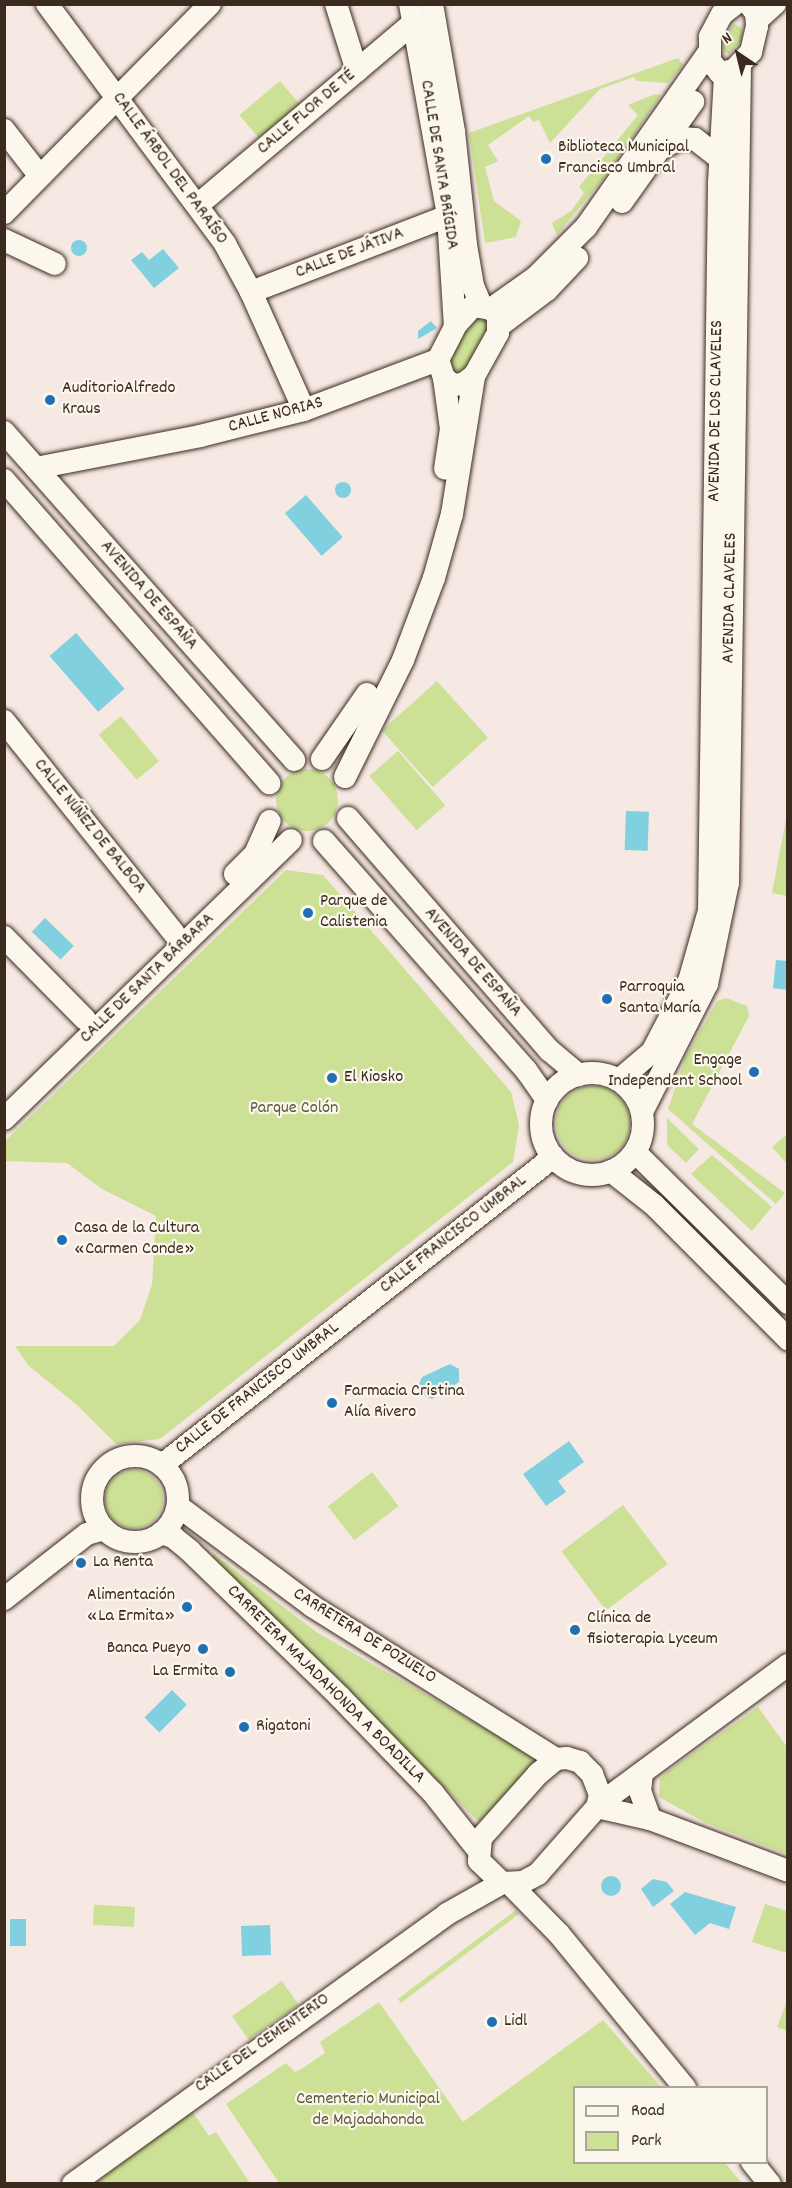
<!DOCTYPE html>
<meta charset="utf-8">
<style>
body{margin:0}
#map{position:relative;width:792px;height:2188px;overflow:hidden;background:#f6e8e2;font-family:Dekko,sans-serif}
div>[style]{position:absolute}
.green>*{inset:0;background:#cce196;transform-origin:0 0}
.round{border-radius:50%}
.water>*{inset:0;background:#81d0df;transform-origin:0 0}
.roads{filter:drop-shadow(0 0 2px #3b2a1e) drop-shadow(0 0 2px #3b2a1e)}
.minor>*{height:22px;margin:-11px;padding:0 11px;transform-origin:11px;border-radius:11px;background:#fbf7ec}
.minor>.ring{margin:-11px;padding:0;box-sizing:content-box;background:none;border:22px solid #fbf7ec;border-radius:50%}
.dots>*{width:16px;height:16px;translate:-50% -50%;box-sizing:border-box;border:3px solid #fbf7ec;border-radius:50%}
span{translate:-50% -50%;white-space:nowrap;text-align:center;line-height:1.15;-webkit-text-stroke:4.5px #fbf7ec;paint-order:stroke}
.street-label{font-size:18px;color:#3b2a1e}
.poi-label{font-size:18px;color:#3b2a1e}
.left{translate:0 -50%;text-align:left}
.right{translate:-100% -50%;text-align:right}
.park-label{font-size:18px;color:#5f583c}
.frame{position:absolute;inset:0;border:6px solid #3b2a1e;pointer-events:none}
.legend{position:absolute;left:573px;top:2086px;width:195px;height:78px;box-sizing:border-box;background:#fbf7ec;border:2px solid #aea59a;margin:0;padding:8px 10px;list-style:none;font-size:18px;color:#3b2a1e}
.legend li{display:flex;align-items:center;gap:12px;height:30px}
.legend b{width:30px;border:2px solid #aea59a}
.north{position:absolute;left:708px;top:24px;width:60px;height:60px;-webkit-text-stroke:4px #fbf7ec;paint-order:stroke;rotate:325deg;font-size:16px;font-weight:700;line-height:24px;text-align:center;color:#3b2a1e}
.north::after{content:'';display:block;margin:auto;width:21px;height:27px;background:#3b2a1e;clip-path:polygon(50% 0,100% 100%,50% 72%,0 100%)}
</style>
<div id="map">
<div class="green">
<i style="clip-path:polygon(734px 24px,742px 28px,743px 39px,729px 54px,724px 52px,723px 39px)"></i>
<i style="clip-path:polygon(678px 58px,683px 65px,668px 83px,637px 81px,634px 77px,600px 89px,550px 143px,539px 120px,533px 122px,529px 116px,488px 145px,498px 161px,485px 167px,494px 201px,521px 221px,516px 237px,485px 243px,469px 133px)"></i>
<i style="left:280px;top:81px;width:30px;height:53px;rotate:50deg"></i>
<i style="clip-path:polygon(655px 94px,661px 95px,611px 169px,557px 235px,552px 223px,571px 211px,584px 193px,579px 187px,638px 115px,628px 105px)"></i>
<i style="clip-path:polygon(476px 316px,487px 321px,489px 330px,466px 370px,453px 371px,449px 359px,463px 329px)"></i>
<i style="left:437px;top:681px;width:76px;height:74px;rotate:48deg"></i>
<i style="left:121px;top:716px;width:59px;height:29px;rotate:50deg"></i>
<i style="left:398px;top:751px;width:72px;height:38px;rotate:49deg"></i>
<i class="round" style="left:276px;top:769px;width:62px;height:62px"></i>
<i style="clip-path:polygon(787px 814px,788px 814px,787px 896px,772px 893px)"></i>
<i style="clip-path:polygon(286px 870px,323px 875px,511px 1092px,519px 1125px,513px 1162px,160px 1439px,116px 1444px,77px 1405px,28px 1365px,15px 1346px,114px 1346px,140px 1320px,152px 1285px,156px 1216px,102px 1189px,67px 1163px,5px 1161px,5px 1141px)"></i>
<i style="clip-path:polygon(726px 998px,747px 1006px,749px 1016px,692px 1124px,785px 1193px,776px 1204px,668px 1109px,685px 1058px,717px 1001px)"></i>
<i class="round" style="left:556px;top:1086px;width:74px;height:74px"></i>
<i style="clip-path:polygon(667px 1118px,699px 1149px,686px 1163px,667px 1145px)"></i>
<i style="clip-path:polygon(787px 1134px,787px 1164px,772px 1147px)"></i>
<i style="clip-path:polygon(712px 1155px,772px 1207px,752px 1231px,691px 1174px)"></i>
<i class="round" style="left:105px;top:1470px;width:58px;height:58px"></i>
<i style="left:372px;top:1472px;width:43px;height:56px;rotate:52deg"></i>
<i style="left:623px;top:1505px;width:74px;height:77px;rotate:53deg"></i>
<i style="clip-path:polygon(214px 1554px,318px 1633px,530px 1754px,534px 1764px,479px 1822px,211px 1558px)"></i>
<i style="clip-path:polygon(758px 1707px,787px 1747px,787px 1854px,706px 1823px,659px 1797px,660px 1779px,668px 1771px)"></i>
<i style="clip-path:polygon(765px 1904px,787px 1911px,787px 1953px,752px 1942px)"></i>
<i style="left:135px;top:1907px;width:20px;height:41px;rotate:93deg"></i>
<i style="left:516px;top:1910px;width:5px;height:148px;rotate:53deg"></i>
<i style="left:282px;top:1981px;width:29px;height:61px;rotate:55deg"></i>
<i style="clip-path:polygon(787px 2001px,787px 2031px,777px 2027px)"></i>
<i style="clip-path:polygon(379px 2002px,463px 2122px,603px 2020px,661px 2087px,574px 2088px,574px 2162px,725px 2163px,742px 2183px,279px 2183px,226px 2104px,286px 2063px,295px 2072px,303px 2068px,325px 2053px,320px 2042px)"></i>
<i style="clip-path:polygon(192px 2111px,209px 2136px,216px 2132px,250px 2183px,94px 2184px)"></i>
</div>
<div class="water">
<i class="round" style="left:71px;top:240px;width:16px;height:16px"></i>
<i style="clip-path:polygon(163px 249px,179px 268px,154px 288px,131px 260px,142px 252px,149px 260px)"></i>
<i style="clip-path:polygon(431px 321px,437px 328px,418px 339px,418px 331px)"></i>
<i class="round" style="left:335px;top:482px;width:16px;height:16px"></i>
<i style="left:306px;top:495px;width:56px;height:28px;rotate:49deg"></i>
<i style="left:76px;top:633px;width:74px;height:35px;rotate:49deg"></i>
<i style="left:626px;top:811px;width:23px;height:39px;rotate:2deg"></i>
<i style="left:45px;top:918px;width:40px;height:19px;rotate:44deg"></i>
<i style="clip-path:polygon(776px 960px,787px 961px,787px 990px,773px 988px)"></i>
<i style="clip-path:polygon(450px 1364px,459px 1369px,459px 1382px,432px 1399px,425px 1396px,419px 1384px,422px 1377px)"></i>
<i style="clip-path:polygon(569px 1441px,584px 1462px,558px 1481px,566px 1492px,546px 1506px,523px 1474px)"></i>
<i style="left:172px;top:1690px;width:21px;height:39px;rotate:45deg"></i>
<i class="round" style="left:601px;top:1876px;width:20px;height:20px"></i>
<i style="clip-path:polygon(653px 1879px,667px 1882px,674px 1891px,653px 1907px,641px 1889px)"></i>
<i style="clip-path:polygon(685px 1892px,736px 1907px,729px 1929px,710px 1923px,695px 1935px,670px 1904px)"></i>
<i style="left:10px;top:1919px;width:16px;height:27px"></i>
<i style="left:270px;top:1925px;width:30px;height:29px;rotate:88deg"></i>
</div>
<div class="roads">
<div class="minor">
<i style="left:47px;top:4px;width:299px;rotate:53.4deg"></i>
<i style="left:225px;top:244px;width:55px;rotate:61.6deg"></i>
<i style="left:251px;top:292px;width:129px;rotate:65.8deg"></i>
<i style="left:336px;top:4px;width:70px;rotate:72.6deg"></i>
<i style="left:410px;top:4px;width:215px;rotate:79.8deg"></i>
<i style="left:448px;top:216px;width:110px;rotate:86.4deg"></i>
<i style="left:432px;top:4px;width:130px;rotate:80.2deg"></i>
<i style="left:454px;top:132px;width:114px;rotate:83.9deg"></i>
<i style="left:466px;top:245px;width:42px;rotate:80.3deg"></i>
<i style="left:473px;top:286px;width:21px;rotate:67deg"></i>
<i style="left:735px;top:4px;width:16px;rotate:142deg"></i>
<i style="left:722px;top:14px;width:26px;rotate:118deg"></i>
<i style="left:710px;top:37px;width:24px;rotate:90deg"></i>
<i style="left:710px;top:61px;width:16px;rotate:50deg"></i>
<i style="left:720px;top:73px;width:14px;rotate:-12deg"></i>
<i style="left:734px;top:70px;width:25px;rotate:-47deg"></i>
<i style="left:751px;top:52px;width:27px;rotate:-77deg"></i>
<i style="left:757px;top:26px;width:13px;rotate:-94deg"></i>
<i style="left:756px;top:13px;width:11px;rotate:-128deg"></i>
<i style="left:757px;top:20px;width:24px;rotate:-42deg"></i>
<i style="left:4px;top:130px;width:57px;rotate:52.1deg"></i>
<i style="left:662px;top:148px;width:21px;rotate:-28deg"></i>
<i style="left:681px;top:138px;width:14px;rotate:4deg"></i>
<i style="left:695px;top:139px;width:33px;rotate:38deg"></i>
<i style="left:622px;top:202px;width:123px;rotate:-54.6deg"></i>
<i style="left:199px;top:204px;width:282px;rotate:-40.2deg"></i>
<i style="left:4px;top:213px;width:293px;rotate:-45.4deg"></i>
<i style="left:4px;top:240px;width:56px;rotate:25.2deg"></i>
<i style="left:251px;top:292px;width:211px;rotate:-21.1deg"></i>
<i style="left:491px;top:309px;width:55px;rotate:-35.4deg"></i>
<i style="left:536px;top:277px;width:71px;rotate:-45deg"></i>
<i style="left:586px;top:227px;width:214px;rotate:-54.9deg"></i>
<i style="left:499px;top:326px;width:60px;rotate:-36.9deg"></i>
<i style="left:547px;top:290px;width:44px;rotate:-46.8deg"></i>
<i style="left:444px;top:378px;width:51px;rotate:82.2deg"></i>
<i style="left:451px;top:429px;width:40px;rotate:98.5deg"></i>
<i style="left:4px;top:432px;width:438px;rotate:48.5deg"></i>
<i style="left:36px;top:468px;width:167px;rotate:-11deg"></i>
<i style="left:200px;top:436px;width:107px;rotate:-14deg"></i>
<i style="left:304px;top:410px;width:143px;rotate:-20.5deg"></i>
<i style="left:438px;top:360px;width:38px;rotate:-63deg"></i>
<i style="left:455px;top:326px;width:27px;rotate:-48deg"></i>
<i style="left:473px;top:306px;width:18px;rotate:9deg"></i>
<i style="left:491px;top:309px;width:10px;rotate:45deg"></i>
<i style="left:498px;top:316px;width:17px;rotate:90deg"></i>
<i style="left:498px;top:333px;width:49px;rotate:119.2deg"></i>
<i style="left:474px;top:376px;width:14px;rotate:144deg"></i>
<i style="left:463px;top:384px;width:10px;rotate:174deg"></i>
<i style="left:453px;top:385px;width:11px;rotate:-142deg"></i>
<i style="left:444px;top:378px;width:19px;rotate:-108deg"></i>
<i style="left:4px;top:480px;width:403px;rotate:48.8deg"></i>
<i style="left:4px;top:721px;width:272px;rotate:51.3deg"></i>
<i style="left:322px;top:759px;width:79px;rotate:-55.3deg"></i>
<i style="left:345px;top:777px;width:131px;rotate:-63.6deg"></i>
<i style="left:403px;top:660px;width:88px;rotate:-69.3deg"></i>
<i style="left:434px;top:578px;width:66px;rotate:-74.3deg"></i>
<i style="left:452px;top:514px;width:140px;rotate:-80.9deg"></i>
<i style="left:348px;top:818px;width:307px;rotate:49.1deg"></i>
<i style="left:549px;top:1050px;width:39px;rotate:40deg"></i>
<i style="left:324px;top:841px;width:305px;rotate:48.6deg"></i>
<i style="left:526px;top:1070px;width:37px;rotate:55deg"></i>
<i style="left:235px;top:874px;width:28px;rotate:-45deg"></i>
<i style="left:255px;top:854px;width:36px;rotate:-66deg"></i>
<i style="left:4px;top:937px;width:115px;rotate:45.4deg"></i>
<i class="ring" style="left:541px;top:1073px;width:80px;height:80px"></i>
<i style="left:619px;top:1080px;width:43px;rotate:-40.3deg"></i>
<i style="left:652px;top:1052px;width:80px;rotate:-62.5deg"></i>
<i style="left:689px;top:981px;width:73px;rotate:-74.1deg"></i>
<i style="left:709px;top:911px;width:728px;rotate:-89.21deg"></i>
<i style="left:719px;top:183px;width:109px;rotate:-86.8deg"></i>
<i style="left:642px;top:1112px;width:144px;rotate:-63.1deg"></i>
<i style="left:707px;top:984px;width:103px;rotate:-78.3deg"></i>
<i style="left:728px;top:883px;width:817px;rotate:-89.16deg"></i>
<i style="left:4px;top:1119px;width:400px;rotate:-44.2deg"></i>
<i style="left:635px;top:1152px;width:215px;rotate:44.6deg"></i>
<i style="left:611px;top:1171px;width:55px;rotate:38.3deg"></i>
<i style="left:654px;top:1205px;width:190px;rotate:45deg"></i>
<i class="ring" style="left:92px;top:1456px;width:64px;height:64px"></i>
<i style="left:162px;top:1465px;width:498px;rotate:-38.2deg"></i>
<i style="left:178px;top:1506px;width:167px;rotate:36.7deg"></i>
<i style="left:312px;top:1606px;width:288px;rotate:32.1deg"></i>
<i style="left:161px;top:1533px;width:13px;rotate:18deg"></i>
<i style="left:173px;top:1537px;width:22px;rotate:39deg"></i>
<i style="left:190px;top:1551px;width:208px;rotate:44.2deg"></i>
<i style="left:339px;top:1696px;width:135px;rotate:45.9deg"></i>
<i style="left:433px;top:1793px;width:73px;rotate:51.7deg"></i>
<i style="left:4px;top:1599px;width:105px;rotate:-38.1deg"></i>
<i style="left:87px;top:1534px;width:18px;rotate:-16deg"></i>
<i style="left:567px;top:1758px;width:14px;rotate:17deg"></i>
<i style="left:580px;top:1762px;width:17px;rotate:45deg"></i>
<i style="left:592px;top:1774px;width:22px;rotate:69deg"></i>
<i style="left:600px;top:1795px;width:12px;rotate:104deg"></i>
<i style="left:597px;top:1807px;width:89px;rotate:131.4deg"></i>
<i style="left:538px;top:1874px;width:17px;rotate:152deg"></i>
<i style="left:523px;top:1882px;width:21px;rotate:177deg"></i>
<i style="left:502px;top:1883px;width:32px;rotate:-136deg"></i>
<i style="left:479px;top:1861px;width:23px;rotate:-85deg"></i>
<i style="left:481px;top:1838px;width:86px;rotate:-48.3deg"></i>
<i style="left:538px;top:1774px;width:23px;rotate:-40deg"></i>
<i style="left:556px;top:1759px;width:11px;rotate:-5deg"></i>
<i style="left:642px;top:1773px;width:18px;rotate:96deg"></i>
<i style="left:640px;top:1791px;width:30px;rotate:70deg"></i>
<i style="left:598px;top:1805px;width:236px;rotate:-36.4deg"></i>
<i style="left:597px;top:1807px;width:54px;rotate:12.8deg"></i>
<i style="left:650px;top:1819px;width:147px;rotate:20.6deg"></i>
<i style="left:510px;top:1884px;width:70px;rotate:45.6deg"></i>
<i style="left:559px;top:1934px;width:199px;rotate:50.7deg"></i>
<i style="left:752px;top:2162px;width:28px;rotate:51deg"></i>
<i style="left:73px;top:2184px;width:461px;rotate:-35.8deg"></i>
<i style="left:447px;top:1914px;width:63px;rotate:-29.4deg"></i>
</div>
</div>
<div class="dots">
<i style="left:546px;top:159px;background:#1f6fb2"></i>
<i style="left:50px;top:400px;background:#1f6fb2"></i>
<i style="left:308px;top:913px;background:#1f6fb2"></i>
<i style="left:607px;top:999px;background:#1f6fb2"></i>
<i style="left:754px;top:1072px;background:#1f6fb2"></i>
<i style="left:332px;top:1078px;background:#1f6fb2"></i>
<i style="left:62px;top:1240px;background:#1f6fb2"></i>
<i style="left:332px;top:1403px;background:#1f6fb2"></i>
<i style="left:81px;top:1563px;background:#1f6fb2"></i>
<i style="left:187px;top:1607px;background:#1f6fb2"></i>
<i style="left:575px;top:1630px;background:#1f6fb2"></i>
<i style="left:203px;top:1649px;background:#1f6fb2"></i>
<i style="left:230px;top:1672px;background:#1f6fb2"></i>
<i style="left:244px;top:1727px;background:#1f6fb2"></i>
<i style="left:492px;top:2022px;background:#1f6fb2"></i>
</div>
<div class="street-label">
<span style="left:307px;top:113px;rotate:-40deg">CALLE FLOR DE TÉ</span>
<span style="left:438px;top:165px;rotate:81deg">CALLE DE SANTA BRÍGIDA</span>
<span style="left:169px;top:169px;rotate:54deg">CALLE ÁRBOL DEL PARAÍSO</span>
<span style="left:350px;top:254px;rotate:-21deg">CALLE DE JÁTIVA</span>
<span style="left:717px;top:411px;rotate:-89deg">AVENIDA DE LOS CLAVELES</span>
<span style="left:276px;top:416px;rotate:-15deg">CALLE NORIAS</span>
<span style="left:148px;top:596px;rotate:49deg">AVENIDA DE ESPAÑA</span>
<span style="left:731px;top:598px;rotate:-89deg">AVENIDA CLAVELES</span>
<span style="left:89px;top:827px;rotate:51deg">CALLE NÚÑEZ DE BALBOA</span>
<span style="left:472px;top:963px;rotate:49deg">AVENIDA DE ESPAÑA</span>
<span style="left:148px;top:979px;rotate:-44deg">CALLE DE SANTA BÁRBARA</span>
<span style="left:454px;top:1235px;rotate:-38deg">CALLE FRANCISCO UMBRAL</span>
<span style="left:258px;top:1389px;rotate:-38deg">CALLE DE FRANCISCO UMBRAL</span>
<span style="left:364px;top:1637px;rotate:32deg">CARRETERA DE POZUELO</span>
<span style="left:325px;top:1685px;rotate:45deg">CARRETERA MAJADAHONDA A BOADILLA</span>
<span style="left:263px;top:2044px;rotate:-35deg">CALLE DEL CEMENTERIO</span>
</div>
<div class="poi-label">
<span class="left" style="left:558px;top:159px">Biblioteca Municipal<br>Francisco Umbral</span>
<span class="left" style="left:62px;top:400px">AuditorioAlfredo<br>Kraus</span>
<span class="left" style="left:320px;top:913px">Parque de<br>Calistenia</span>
<span class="left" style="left:619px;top:999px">Parroquia<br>Santa María</span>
<span class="right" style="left:742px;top:1072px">Engage<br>Independent School</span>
<span class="left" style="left:344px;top:1078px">El Kiosko</span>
<span class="left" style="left:74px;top:1240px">Casa de la Cultura<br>«Carmen Conde»</span>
<span class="left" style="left:344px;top:1403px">Farmacia Cristina<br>Alía Rivero</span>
<span class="left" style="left:93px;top:1563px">La Renta</span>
<span class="right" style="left:175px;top:1607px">Alimentación<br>«La Ermita»</span>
<span class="left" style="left:587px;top:1630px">Clínica de<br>fisioterapia Lyceum</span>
<span class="right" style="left:191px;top:1649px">Banca Pueyo</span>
<span class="right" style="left:218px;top:1672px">La Ermita</span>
<span class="left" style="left:256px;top:1727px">Rigatoni</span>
<span class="left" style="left:504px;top:2022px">Lidl</span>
</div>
<div class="park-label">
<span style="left:294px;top:1109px">Parque Colón</span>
<span style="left:368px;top:2111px">Cementerio Municipal<br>de Majadahonda</span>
</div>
<div class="frame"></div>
<ul class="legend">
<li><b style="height:8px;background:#fbf7ec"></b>Road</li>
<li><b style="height:16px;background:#cce196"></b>Park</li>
</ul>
<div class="north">N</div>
</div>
